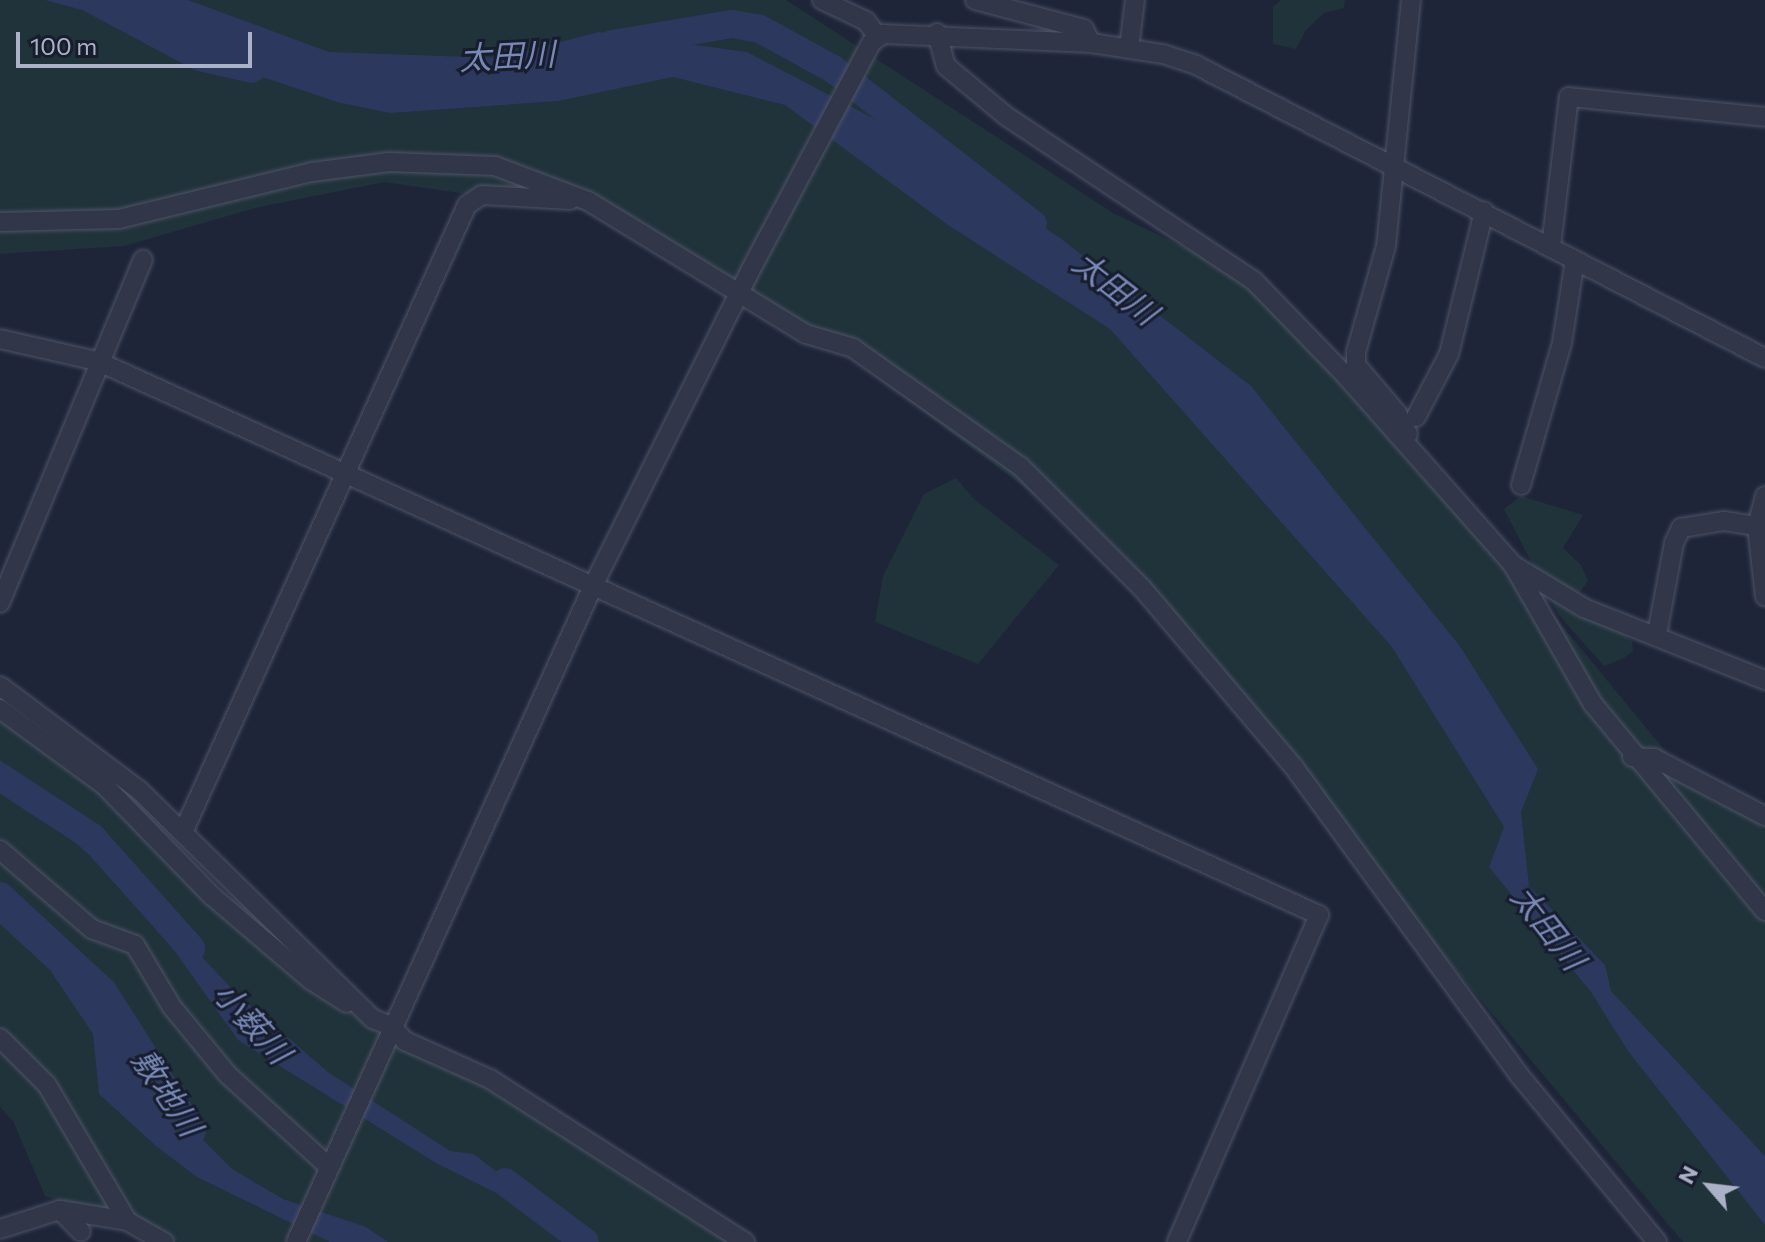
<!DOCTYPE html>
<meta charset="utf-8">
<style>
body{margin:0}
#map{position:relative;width:1765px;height:1242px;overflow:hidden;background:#1e2539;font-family:Commissioner,"Noto Sans JP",sans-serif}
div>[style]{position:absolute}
.green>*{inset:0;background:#20323a}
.water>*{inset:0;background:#2c385e}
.river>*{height:28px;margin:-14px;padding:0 14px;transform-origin:14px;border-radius:14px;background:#2c385e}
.roads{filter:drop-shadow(0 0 2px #4f5467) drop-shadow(0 0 2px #4f5467)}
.minor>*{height:18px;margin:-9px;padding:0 9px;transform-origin:9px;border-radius:9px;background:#313749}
span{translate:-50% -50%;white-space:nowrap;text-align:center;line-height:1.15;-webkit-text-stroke:6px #171d2d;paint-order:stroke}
.water-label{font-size:32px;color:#7888b7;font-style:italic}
.north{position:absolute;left:1669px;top:1146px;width:80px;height:80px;-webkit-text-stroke:6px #171d2d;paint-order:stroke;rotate:298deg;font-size:22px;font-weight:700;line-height:32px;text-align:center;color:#abb1c6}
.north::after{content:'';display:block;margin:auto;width:28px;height:36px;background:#abb1c6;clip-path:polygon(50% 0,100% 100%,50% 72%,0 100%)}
.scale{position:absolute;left:16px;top:32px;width:236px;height:36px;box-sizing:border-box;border:4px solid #abb1c6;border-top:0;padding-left:10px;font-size:24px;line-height:28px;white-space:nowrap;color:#abb1c6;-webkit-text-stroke:6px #171d2d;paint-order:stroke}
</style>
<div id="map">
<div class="green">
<i style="clip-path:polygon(0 0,786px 0,1113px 213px,1254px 281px,1479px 525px,1686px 776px,1720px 808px,1701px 784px,1765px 819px,1765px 1242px,1683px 1242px,1100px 544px,816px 331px,606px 214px,384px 182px,259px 207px,124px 246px,0 254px)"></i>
<i style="clip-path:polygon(1281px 0,1345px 0,1344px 8px,1324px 13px,1306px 30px,1296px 49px,1273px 44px,1273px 7px)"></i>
<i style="clip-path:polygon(956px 478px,974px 499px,1059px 565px,978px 664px,875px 622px,883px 576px,924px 494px)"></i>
<i style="clip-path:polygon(1521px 496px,1583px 515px,1563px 548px,1581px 565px,1588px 581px,1577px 596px,1632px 641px,1633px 651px,1624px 658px,1604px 666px,1558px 614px,1504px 509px)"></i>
<i style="clip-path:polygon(0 715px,128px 807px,244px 924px,391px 1026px,746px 1242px,179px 1242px,45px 1196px,13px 1121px,0 1107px)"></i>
</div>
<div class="water">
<i style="clip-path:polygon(45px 0,188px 0,329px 52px,498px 58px,599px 32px,747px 52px,892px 128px,1060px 238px,1251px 386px,1459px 645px,1538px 769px,1521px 812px,1529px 886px,1605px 965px,1611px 991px,1765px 1156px,1765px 1225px,1628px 1051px,1591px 992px,1489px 867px,1504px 827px,1392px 647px,1110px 329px,948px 225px,785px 105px,673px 77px,558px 101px,390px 113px,337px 102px,217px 62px,127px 22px)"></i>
<i style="clip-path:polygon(0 760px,81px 829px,236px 993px,328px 1072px,450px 1151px,474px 1154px,585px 1242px,566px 1242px,537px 1213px,436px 1163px,238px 1040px,171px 946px,101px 865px,35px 808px,0 788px)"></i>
<i style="clip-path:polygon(0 896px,57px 936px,113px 1005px,184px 1121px,232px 1169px,283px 1199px,366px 1227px,388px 1242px,330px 1242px,197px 1177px,156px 1146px,99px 1094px,93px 1034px,50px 970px,0 924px)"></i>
</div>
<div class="river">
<i style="left:93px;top:0;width:121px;rotate:28deg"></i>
<i style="left:200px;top:57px;width:53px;rotate:13deg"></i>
<i style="left:612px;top:44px;width:122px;rotate:-9.5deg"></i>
<i style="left:732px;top:24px;width:28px;rotate:10deg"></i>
<i style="left:760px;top:29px;width:83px;rotate:28.7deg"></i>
<i style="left:833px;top:69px;width:253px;rotate:37.8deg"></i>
<i style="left:0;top:777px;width:110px;rotate:33.1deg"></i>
<i style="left:92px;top:837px;width:149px;rotate:48.3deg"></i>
<i style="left:0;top:896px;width:140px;rotate:42.7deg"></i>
<i style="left:103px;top:991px;width:166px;rotate:57.6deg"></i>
<i style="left:505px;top:1182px;width:100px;rotate:36.9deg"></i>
</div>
<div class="roads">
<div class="minor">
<i style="left:822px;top:0;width:49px;rotate:25.5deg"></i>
<i style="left:866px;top:21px;width:20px;rotate:53deg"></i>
<i style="left:975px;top:0;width:113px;rotate:14.9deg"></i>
<i style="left:1084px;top:29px;width:16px;rotate:63deg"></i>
<i style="left:937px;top:33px;width:34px;rotate:75deg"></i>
<i style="left:946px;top:66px;width:78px;rotate:39.8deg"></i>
<i style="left:1006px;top:116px;width:298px;rotate:33.6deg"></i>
<i style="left:1254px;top:281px;width:132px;rotate:45.9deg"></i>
<i style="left:1346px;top:376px;width:252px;rotate:48.5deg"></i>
<i style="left:1513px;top:565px;width:160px;rotate:60.1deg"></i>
<i style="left:1593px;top:704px;width:269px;rotate:50.3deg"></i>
<i style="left:1129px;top:48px;width:48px;rotate:-82.9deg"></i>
<i style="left:0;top:222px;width:119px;rotate:-1.4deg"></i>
<i style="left:119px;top:219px;width:199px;rotate:-13.7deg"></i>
<i style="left:312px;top:172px;width:78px;rotate:-7.4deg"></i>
<i style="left:389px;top:162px;width:106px;rotate:2.2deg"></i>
<i style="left:495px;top:166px;width:99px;rotate:20.6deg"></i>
<i style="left:588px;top:201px;width:255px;rotate:31.4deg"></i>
<i style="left:806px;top:334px;width:49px;rotate:16.6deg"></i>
<i style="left:853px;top:348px;width:206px;rotate:35.3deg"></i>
<i style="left:1021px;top:467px;width:171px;rotate:45deg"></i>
<i style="left:1142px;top:588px;width:233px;rotate:49.7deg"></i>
<i style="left:1293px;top:766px;width:383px;rotate:53.8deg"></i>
<i style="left:1519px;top:1075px;width:217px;rotate:50.4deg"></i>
<i style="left:1551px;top:247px;width:151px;rotate:-83.2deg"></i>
<i style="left:1569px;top:97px;width:197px;rotate:5.8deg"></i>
<i style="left:0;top:339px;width:99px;rotate:12.8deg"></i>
<i style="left:97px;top:361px;width:1342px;rotate:24.39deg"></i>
<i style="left:1319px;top:915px;width:357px;rotate:113.5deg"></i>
<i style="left:1416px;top:417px;width:71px;rotate:-62.4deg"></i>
<i style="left:1449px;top:354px;width:147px;rotate:-76.2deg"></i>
<i style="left:1408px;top:434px;width:24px;rotate:-118deg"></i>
<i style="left:1397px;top:413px;width:63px;rotate:-130.5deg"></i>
<i style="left:1356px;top:365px;width:13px;rotate:-90deg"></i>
<i style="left:1356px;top:352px;width:110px;rotate:-74.2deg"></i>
<i style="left:1386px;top:246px;width:247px;rotate:-84.2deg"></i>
<i style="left:1521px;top:485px;width:148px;rotate:-73.9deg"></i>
<i style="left:1562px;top:343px;width:84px;rotate:-81.1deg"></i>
<i style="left:1765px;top:496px;width:31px;rotate:105deg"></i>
<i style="left:1757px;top:526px;width:71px;rotate:83.6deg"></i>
<i style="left:1513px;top:565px;width:83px;rotate:31.2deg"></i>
<i style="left:1584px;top:608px;width:195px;rotate:21.7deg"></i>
<i style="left:0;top:603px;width:372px;rotate:-67.4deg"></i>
<i style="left:1657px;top:634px;width:93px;rotate:-79.4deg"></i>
<i style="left:1674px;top:543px;width:17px;rotate:-65deg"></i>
<i style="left:1681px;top:528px;width:44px;rotate:-9.2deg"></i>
<i style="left:1724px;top:521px;width:33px;rotate:9deg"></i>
<i style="left:0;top:686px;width:174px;rotate:36.8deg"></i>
<i style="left:139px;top:790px;width:327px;rotate:44.4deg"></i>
<i style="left:373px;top:1019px;width:19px;rotate:21deg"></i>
<i style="left:391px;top:1026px;width:21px;rotate:47deg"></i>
<i style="left:405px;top:1041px;width:93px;rotate:24.1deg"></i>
<i style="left:490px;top:1079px;width:303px;rotate:32.6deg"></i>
<i style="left:0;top:709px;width:129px;rotate:36.2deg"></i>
<i style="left:104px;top:785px;width:155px;rotate:45.8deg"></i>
<i style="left:212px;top:896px;width:131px;rotate:40.4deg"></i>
<i style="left:312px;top:981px;width:41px;rotate:32.2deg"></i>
<i style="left:1632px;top:757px;width:22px;rotate:3deg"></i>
<i style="left:1654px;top:758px;width:125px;rotate:27.6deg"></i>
<i style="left:184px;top:830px;width:686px;rotate:-65.64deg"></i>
<i style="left:467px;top:205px;width:18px;rotate:-34deg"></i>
<i style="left:482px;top:195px;width:88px;rotate:3.3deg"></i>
<i style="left:0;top:850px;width:121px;rotate:40.7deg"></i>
<i style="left:92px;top:929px;width:46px;rotate:20.4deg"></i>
<i style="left:135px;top:945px;width:72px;rotate:59.2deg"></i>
<i style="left:172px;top:1007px;width:88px;rotate:50.5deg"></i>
<i style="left:228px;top:1075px;width:137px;rotate:42.3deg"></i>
<i style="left:0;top:1038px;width:66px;rotate:45deg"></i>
<i style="left:47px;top:1085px;width:158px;rotate:59.5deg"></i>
<i style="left:60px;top:1210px;width:30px;rotate:46deg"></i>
<i style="left:0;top:1229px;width:63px;rotate:-17.6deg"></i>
<i style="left:60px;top:1210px;width:68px;rotate:9.3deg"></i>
<i style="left:127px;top:1221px;width:43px;rotate:29.6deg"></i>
<i style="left:296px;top:1242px;width:720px;rotate:-65.64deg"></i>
<i style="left:593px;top:586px;width:352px;rotate:-63.5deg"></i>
<i style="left:750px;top:271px;width:259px;rotate:-62deg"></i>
<i style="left:872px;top:42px;width:14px;rotate:-36deg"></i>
<i style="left:883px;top:34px;width:208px;rotate:2.5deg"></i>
<i style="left:1091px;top:43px;width:73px;rotate:8.7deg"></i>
<i style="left:1163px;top:54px;width:35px;rotate:18deg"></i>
<i style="left:1196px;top:65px;width:640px;rotate:27.25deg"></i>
</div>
</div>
<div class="water-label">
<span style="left:507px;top:55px;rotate:-3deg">太田川</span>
<span style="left:1116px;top:287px;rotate:38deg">太田川</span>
<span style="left:1549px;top:927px;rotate:52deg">太田川</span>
<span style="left:253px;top:1022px;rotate:48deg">小薮川</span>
<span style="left:168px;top:1092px;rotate:56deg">敷地川</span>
</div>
<div class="north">N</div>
<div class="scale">100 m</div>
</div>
